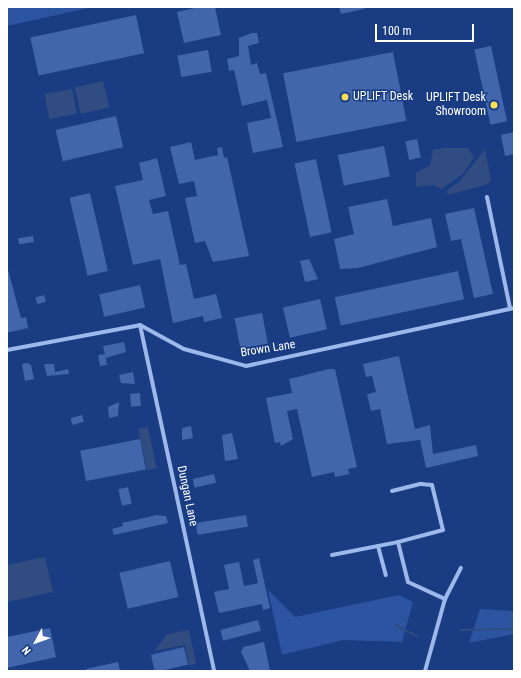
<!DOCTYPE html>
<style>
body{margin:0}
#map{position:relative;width:521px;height:678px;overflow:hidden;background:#193c82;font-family:"Roboto Condensed",sans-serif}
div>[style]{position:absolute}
.green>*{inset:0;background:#2c54a1}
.water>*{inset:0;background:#314c80;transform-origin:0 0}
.stream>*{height:2px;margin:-1px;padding:0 1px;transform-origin:1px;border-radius:1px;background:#314c80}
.building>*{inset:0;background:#4166ab;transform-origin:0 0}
.minor>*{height:4px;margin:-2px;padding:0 2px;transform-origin:2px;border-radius:2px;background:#9db8eb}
.dots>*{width:11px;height:11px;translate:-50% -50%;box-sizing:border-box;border:2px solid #193c82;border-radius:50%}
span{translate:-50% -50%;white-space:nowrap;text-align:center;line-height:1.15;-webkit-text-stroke:3px #193c82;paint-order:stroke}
.poi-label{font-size:12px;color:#fff}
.left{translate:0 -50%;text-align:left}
.right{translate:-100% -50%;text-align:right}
.street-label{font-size:12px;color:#fff}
.frame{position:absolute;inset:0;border:8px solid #fff;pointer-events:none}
.north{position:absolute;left:16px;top:622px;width:40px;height:40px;-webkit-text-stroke:3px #193c82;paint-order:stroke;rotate:229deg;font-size:11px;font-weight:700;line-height:16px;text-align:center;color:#fff}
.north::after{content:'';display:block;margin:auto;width:14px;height:18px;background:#fff;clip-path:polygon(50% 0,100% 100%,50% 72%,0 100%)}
.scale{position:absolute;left:375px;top:24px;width:99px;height:18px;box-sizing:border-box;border:2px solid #fff;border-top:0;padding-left:5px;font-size:12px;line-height:14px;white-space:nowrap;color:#fff;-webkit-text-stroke:3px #193c82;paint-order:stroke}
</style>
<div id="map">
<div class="green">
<i style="clip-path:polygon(7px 7px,93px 7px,7px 26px)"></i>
<i style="clip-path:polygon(268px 590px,295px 617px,399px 595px,413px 602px,402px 642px,343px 640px,282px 655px)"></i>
<i style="clip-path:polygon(480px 609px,514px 611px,514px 634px,469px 643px)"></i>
</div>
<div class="water">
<i style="left:103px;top:81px;width:27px;height:29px;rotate:77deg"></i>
<i style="left:72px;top:89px;width:25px;height:28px;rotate:79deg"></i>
<i style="clip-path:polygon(444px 148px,468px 148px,474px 157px,463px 174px,441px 189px,434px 185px,416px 187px,416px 173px,430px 165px,433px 150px)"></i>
<i style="clip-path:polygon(485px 149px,491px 180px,488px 184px,448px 195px,446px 191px,459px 182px)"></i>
<i style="left:148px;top:427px;width:42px;height:10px;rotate:78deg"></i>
<i style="clip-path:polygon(45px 557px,53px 592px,7px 602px,7px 565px)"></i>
<i style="clip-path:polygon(189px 630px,196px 664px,189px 665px,185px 645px,154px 651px,167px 634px)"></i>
</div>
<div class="stream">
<i style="left:395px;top:625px;width:25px;rotate:27deg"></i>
<i style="left:461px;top:630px;width:53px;rotate:-1.1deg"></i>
</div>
<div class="building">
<i style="clip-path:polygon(199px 7px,215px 7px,221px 35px,184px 43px,177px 12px)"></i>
<i style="clip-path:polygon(339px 7px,364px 7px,364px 9px,341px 14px)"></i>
<i style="left:136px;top:15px;width:39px;height:108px;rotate:78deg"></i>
<i style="clip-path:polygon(252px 33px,257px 33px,259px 43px,248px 46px,251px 65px,257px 63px,260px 74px,266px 73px,283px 147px,253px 153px,247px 123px,271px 118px,267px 100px,242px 106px,234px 70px,229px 71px,227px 59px,239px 56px,239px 38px)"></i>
<i style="left:491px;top:46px;width:77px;height:17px;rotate:78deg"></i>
<i style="left:208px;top:50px;width:22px;height:31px;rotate:80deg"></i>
<i style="left:393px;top:52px;width:70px;height:112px;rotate:79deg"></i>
<i style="left:116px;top:116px;width:32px;height:62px;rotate:77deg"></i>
<i style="clip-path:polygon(514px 132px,514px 154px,505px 156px,501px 135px)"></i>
<i style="left:417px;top:139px;width:19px;height:12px;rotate:78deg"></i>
<i style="clip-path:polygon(191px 142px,195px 160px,218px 155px,217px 148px,222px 147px,224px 158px,227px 157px,249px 256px,213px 262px,205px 241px,195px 243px,185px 198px,197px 196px,194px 181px,179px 184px,170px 147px)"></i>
<i style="left:384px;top:146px;width:31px;height:47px;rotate:79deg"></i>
<i style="clip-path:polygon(157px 158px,166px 196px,149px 200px,153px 214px,168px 211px,180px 265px,186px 264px,194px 299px,216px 294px,222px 318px,204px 322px,203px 316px,173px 323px,160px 259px,133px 265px,115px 186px,143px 180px,139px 163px)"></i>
<i style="left:316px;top:159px;width:75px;height:22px;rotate:78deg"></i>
<i style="left:90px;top:193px;width:80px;height:21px;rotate:77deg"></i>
<i style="clip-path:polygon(387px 199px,393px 226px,431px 218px,437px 247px,358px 268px,340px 269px,334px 239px,354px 234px,348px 207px)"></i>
<i style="clip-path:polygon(474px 208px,493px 294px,474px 298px,461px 239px,451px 241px,445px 214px)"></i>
<i style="left:33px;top:236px;width:6px;height:15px;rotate:81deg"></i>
<i style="clip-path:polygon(309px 259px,318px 279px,305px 282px,300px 261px)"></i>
<i style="clip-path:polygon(7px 266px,21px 318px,26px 317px,28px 328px,11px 332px,7px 332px)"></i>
<i style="left:458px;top:271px;width:29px;height:126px;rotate:78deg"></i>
<i style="left:140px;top:285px;width:23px;height:42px;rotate:77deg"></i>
<i style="left:44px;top:295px;width:7px;height:9px;rotate:74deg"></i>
<i style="left:320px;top:299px;width:31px;height:38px;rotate:77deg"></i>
<i style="left:262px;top:313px;width:31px;height:28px;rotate:79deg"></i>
<i style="clip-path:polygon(124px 342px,126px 352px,106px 358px,103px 346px)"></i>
<i style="left:105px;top:354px;width:11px;height:7px;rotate:80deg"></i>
<i style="clip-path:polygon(399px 356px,415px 429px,430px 425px,433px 454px,476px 445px,478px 456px,426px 468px,420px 440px,387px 444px,380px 409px,371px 411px,367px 394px,376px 392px,372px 376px,366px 377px,363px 364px)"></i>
<i style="clip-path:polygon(27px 363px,31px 365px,34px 379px,25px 381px,22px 364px)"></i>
<i style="clip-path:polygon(44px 364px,54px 364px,55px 372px,68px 369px,69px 374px,47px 376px)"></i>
<i style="clip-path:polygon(329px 369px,335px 369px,357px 467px,348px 469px,349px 474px,335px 477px,334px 472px,312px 477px,297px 409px,287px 411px,293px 439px,281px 446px,280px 442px,275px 443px,266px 398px,292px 393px,289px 379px)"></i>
<i style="clip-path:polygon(133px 372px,135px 384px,121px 383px,119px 375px)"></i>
<i style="left:140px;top:393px;width:13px;height:10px;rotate:86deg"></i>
<i style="clip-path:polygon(119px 402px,118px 416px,109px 418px,108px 407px)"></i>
<i style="left:82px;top:415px;width:7px;height:12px;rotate:74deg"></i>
<i style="clip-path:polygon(191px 426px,193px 438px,182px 440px,182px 428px)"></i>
<i style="clip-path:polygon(232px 433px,238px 459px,225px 461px,222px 435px)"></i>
<i style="left:140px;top:439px;width:31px;height:61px;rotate:79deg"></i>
<i style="left:214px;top:474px;width:9px;height:22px;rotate:77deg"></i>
<i style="left:128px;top:487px;width:17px;height:10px;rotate:77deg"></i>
<i style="clip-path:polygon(157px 515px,166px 516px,168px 523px,114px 535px,112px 529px,123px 526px,122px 523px)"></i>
<i style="left:246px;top:515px;width:12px;height:51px;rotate:81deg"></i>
<i style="clip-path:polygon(259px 558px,270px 608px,263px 610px,262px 604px,219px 613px,214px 592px,229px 589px,224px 565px,239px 562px,244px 586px,258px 583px,253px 560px)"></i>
<i style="left:170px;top:561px;width:37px;height:52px;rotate:77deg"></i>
<i style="left:258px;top:620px;width:11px;height:39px;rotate:75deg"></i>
<i style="clip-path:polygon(50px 628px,56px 657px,7px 668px,7px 637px)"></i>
<i style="clip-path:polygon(264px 642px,270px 671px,250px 671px,241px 652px,243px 647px)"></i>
<i style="left:184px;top:647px;width:18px;height:34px;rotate:77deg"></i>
<i style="clip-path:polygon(118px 662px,120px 671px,86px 671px,86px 669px)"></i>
</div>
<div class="minor">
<i style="left:487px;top:197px;width:113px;rotate:78.3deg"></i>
<i style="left:140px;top:325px;width:354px;rotate:77.9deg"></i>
<i style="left:7px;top:350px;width:135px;rotate:-10.6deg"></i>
<i style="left:140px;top:325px;width:50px;rotate:28.6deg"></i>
<i style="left:184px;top:349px;width:64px;rotate:15.3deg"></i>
<i style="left:246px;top:366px;width:274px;rotate:-12.2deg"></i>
<i style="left:392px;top:491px;width:30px;rotate:-14deg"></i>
<i style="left:421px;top:484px;width:11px;rotate:5deg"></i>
<i style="left:432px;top:485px;width:46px;rotate:76.3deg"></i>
<i style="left:443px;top:530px;width:47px;rotate:165.1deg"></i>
<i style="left:398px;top:542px;width:41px;rotate:76deg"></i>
<i style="left:408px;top:582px;width:41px;rotate:24.7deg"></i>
<i style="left:378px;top:546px;width:30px;rotate:75deg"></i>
<i style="left:332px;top:555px;width:67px;rotate:-11.1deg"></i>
<i style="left:425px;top:671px;width:75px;rotate:-74.5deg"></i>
<i style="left:445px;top:599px;width:35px;rotate:-63deg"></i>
</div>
<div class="dots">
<i style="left:345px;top:97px;background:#fedf57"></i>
<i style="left:494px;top:105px;background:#fedf57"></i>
</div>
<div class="poi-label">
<span class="left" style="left:353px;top:97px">UPLIFT Desk</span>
<span class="right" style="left:486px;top:105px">UPLIFT Desk<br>Showroom</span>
</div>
<div class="street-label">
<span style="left:268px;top:349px;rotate:-9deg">Brown Lane</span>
<span style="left:187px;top:496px;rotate:78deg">Dungan Lane</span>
</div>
<div class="frame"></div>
<div class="north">N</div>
<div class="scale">100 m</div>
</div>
